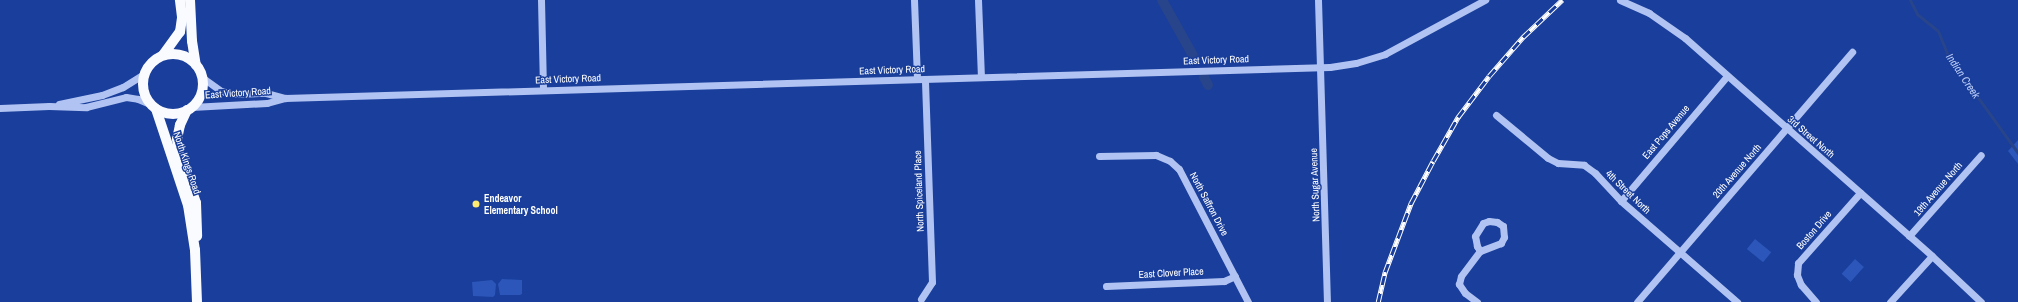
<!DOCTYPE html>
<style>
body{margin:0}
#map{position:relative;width:2018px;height:302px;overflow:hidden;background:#193e9b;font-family:"Archivo Narrow",sans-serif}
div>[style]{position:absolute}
.green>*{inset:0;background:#2c56b9;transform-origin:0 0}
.stream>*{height:3px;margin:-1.5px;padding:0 1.5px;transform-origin:1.5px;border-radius:1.5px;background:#28448b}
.canal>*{height:10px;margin:-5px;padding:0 5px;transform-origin:5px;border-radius:5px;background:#28448b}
.minor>*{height:7px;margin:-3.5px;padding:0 3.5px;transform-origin:3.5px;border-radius:3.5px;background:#b0c3f2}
.major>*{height:10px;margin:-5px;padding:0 5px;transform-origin:5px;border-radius:5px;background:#fafbff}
.major>.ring{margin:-5px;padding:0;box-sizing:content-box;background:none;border:10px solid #fafbff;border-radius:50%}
.rail>*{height:4.5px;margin-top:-2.25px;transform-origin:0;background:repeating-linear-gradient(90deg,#193e9b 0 9px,#fff 0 18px);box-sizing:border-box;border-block:1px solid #fff}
.dots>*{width:11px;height:11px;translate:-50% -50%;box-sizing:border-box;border:2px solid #193e9b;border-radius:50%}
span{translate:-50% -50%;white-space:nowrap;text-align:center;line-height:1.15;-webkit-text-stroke:3px #193e9b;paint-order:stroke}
.street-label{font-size:10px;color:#fff}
.poi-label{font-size:10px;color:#fff;font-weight:700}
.left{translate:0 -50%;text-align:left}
.water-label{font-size:11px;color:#bccef8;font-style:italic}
</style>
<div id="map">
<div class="green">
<i style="clip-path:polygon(2018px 140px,2018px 164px,2008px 151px)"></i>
<i style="left:1755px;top:239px;width:21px;height:13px;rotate:39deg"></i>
<i style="left:1855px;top:259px;width:12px;height:20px;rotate:42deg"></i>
<i style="clip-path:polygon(502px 279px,522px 280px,522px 294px,520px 295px,500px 295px,498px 284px)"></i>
<i style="clip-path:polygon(492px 280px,496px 284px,495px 295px,493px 297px,473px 296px,472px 282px)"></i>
</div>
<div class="stream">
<i style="left:1910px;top:0;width:16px;rotate:63deg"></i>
<i style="left:1917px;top:14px;width:27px;rotate:39deg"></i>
<i style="left:1938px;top:31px;width:27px;rotate:68deg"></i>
<i style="left:1948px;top:56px;width:120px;rotate:54.2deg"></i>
</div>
<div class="canal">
<i style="left:1162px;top:0;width:68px;rotate:60.8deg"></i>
<i style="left:1204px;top:77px;width:9px;rotate:63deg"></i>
</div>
<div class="minor">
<i style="left:541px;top:0;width:90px;rotate:88.7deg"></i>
<i style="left:914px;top:0;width:79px;rotate:87.8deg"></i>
<i style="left:978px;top:0;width:77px;rotate:87.8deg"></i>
<i style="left:1318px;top:0;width:302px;rotate:88.3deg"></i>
<i style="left:1620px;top:0;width:32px;rotate:24deg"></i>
<i style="left:1649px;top:13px;width:44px;rotate:34.8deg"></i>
<i style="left:1685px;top:38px;width:329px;rotate:41.4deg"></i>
<i style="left:1932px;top:256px;width:67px;rotate:43.2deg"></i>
<i style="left:203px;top:78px;width:22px;rotate:36deg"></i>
<i style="left:221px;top:91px;width:11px;rotate:15deg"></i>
<i style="left:232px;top:94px;width:34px;rotate:-2deg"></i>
<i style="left:266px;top:93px;width:20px;rotate:15deg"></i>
<i style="left:59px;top:104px;width:44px;rotate:-11.8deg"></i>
<i style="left:102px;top:95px;width:22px;rotate:-21deg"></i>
<i style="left:123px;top:87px;width:26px;rotate:-32deg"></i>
<i style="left:192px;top:107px;width:75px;rotate:-3.1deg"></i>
<i style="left:267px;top:103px;width:19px;rotate:-16deg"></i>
<i style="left:285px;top:98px;width:1045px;rotate:-1.7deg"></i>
<i style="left:1330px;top:67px;width:26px;rotate:-9deg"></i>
<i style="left:1356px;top:63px;width:30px;rotate:-17deg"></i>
<i style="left:1385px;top:54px;width:114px;rotate:-28.4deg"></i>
<i style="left:0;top:108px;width:49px;rotate:-2.3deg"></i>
<i style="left:49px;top:106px;width:37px;rotate:2deg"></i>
<i style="left:86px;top:107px;width:41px;rotate:-14deg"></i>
<i style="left:126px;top:97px;width:12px;rotate:9deg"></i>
<i style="left:138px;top:99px;width:13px;rotate:23deg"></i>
<i style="left:1496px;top:115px;width:67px;rotate:39.6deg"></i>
<i style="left:1548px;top:158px;width:11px;rotate:27deg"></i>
<i style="left:1558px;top:163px;width:26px;rotate:4deg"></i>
<i style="left:1584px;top:165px;width:14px;rotate:36deg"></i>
<i style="left:1595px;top:173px;width:38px;rotate:47deg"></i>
<i style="left:1621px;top:201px;width:154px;rotate:41deg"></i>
<i style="left:1099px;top:156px;width:57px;rotate:-1deg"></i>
<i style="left:1156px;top:155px;width:15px;rotate:23deg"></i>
<i style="left:1170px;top:161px;width:12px;rotate:42deg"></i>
<i style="left:1179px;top:169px;width:150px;rotate:62.6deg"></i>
<i style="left:1621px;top:201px;width:164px;rotate:-49.7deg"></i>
<i style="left:1489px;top:221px;width:8px;rotate:7deg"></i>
<i style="left:1497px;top:222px;width:7px;rotate:34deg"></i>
<i style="left:1503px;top:226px;width:11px;rotate:85deg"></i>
<i style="left:1504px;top:237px;width:7px;rotate:117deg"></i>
<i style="left:1501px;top:243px;width:22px;rotate:159deg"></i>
<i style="left:1480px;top:251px;width:6px;rotate:-121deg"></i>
<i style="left:1477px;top:246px;width:10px;rotate:-101deg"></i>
<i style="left:1475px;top:236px;width:15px;rotate:-58deg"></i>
<i style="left:1483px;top:223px;width:6px;rotate:-18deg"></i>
<i style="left:1909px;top:236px;width:108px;rotate:-48.4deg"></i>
<i style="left:1106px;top:286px;width:118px;rotate:-2.4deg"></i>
<i style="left:1224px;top:281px;width:12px;rotate:-24deg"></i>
<i style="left:921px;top:299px;width:20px;rotate:-57deg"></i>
<i style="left:932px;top:282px;width:203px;rotate:-92deg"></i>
<i style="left:1477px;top:302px;width:15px;rotate:-143deg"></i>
<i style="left:1465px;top:293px;width:11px;rotate:-124deg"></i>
<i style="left:1459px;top:284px;width:8px;rotate:-76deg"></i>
<i style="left:1461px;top:276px;width:31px;rotate:-53deg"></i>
<i style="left:1637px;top:302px;width:330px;rotate:-49.3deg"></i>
<i style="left:1816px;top:302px;width:23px;rotate:-131deg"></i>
<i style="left:1801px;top:285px;width:11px;rotate:-112deg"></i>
<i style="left:1797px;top:275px;width:12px;rotate:-85deg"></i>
<i style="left:1798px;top:263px;width:94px;rotate:-48.5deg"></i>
<i style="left:1890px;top:302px;width:62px;rotate:-47.6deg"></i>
</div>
<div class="major">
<i style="left:190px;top:0;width:41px;rotate:87.2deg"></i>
<i style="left:192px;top:41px;width:24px;rotate:81deg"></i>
<i class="ring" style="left:143px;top:54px;width:50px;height:50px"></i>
<i style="left:163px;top:55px;width:29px;rotate:-54deg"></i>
<i style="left:180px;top:32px;width:15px;rotate:-82deg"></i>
<i style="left:182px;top:17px;width:17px;rotate:-97deg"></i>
<i style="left:156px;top:109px;width:101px;rotate:71.6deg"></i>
<i style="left:188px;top:205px;width:46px;rotate:81.2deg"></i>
<i style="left:195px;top:250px;width:52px;rotate:87.8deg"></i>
<i style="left:187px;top:110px;width:17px;rotate:115deg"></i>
<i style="left:180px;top:125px;width:14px;rotate:102deg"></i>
<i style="left:177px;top:139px;width:14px;rotate:82deg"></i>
<i style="left:179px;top:153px;width:53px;rotate:71.2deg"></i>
<i style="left:196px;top:203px;width:33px;rotate:88deg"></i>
</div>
<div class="rail">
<i style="left:1378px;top:302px;width:31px;rotate:-77deg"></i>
<i style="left:1385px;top:272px;width:74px;rotate:-69.4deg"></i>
<i style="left:1411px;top:203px;width:47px;rotate:-62.4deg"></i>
<i style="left:1433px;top:161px;width:51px;rotate:-60.4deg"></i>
<i style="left:1458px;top:117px;width:51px;rotate:-52.9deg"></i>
<i style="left:1489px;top:76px;width:52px;rotate:-48.9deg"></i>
<i style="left:1523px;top:37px;width:54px;rotate:-43.5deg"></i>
</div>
<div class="dots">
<i style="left:476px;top:204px;background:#ffec70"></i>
</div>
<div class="street-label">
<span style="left:1216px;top:60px;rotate:-2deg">East Victory Road</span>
<span style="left:892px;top:70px;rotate:-2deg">East Victory Road</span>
<span style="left:568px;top:79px;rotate:-2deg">East Victory Road</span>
<span style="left:238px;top:93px;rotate:-4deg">East Victory Road</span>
<span style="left:1666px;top:132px;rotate:-50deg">East Pops Avenue</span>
<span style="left:1811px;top:137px;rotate:41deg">3rd Street North</span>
<span style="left:187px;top:163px;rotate:71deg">North Kings Road</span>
<span style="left:1737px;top:171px;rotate:-49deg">20th Avenue North</span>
<span style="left:1315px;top:185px;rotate:-92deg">North Sugar Avenue</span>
<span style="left:1938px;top:189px;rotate:-49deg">19th Avenue North</span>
<span style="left:919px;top:191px;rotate:-92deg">North Spiceland Place</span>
<span style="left:1628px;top:192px;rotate:44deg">4th Street North</span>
<span style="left:1209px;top:204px;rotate:62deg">North Saffron Drive</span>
<span style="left:1814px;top:230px;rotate:-49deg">Boston Drive</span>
<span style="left:1171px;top:273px;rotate:-3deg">East Clover Place</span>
</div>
<div class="poi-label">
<span class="left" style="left:484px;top:204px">Endeavor<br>Elementary School</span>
</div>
<div class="water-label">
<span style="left:1963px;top:76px;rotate:56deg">Indian Creek</span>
</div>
</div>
